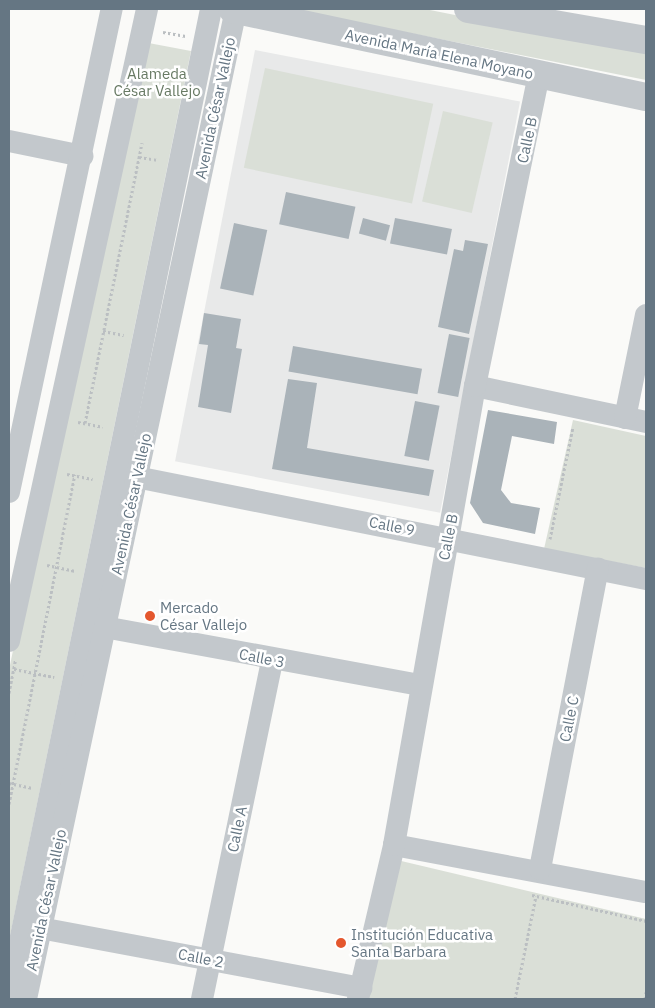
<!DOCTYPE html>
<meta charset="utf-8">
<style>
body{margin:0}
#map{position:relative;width:655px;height:1008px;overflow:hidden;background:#fafaf8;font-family:"IBM Plex Sans",sans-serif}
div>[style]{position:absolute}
.built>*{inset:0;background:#e8e9e9;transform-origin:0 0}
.green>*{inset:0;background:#dadfd7;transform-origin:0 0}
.building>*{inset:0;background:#aab3b9;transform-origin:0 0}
.path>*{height:3px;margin-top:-1.5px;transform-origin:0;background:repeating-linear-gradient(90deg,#bbbfc2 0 2.5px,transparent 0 5px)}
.minor>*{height:22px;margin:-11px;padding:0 11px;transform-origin:11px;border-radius:11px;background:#c3c8cc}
.tertiary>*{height:28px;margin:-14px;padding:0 14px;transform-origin:14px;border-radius:14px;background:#c3c8cc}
.dots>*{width:14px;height:14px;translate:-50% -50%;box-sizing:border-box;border:2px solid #fff;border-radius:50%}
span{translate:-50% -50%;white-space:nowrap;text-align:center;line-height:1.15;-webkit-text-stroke:5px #fff;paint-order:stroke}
.street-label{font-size:15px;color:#657683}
.park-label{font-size:15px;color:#687a64}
.poi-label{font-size:15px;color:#657683}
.left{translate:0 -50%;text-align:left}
.frame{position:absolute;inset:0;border:10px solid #657683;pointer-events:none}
</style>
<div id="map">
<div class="built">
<i style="left:255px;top:50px;width:270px;height:419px;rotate:11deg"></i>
</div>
<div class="green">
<i style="clip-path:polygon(289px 9px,425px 9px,646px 53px,646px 80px)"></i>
<i style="clip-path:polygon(138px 41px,191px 51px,9px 941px,9px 670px)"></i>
<i style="left:265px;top:68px;width:172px;height:102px;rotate:12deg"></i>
<i style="left:443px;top:111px;width:51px;height:93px;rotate:13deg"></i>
<i style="clip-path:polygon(573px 420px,646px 436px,646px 568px,544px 549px)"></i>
<i style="clip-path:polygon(397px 860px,646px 919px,646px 999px,367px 999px)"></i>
</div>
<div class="building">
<i style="left:286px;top:192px;width:71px;height:33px;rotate:12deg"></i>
<i style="left:363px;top:218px;width:28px;height:16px;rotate:15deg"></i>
<i style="left:395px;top:218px;width:58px;height:26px;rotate:11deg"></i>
<i style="left:234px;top:223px;width:34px;height:67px;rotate:12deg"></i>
<i style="clip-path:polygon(465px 240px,488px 244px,469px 334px,438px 327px,454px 249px,463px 251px)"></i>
<i style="clip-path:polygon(204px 313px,241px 319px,236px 348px,242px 349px,231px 413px,198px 407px,208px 345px,199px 344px)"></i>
<i style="left:449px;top:334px;width:21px;height:60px;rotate:11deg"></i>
<i style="left:293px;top:346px;width:131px;height:26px;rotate:10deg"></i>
<i style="clip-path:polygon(288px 379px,317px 383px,307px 448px,434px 470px,429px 496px,272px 469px)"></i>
<i style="left:415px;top:401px;width:25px;height:56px;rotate:11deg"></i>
<i style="clip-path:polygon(488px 410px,557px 422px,554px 444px,512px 436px,501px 490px,511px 503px,540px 508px,535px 534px,483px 523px,470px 503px)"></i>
</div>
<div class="path">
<i style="left:163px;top:32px;width:23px;rotate:10deg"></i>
<i style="left:139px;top:157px;width:20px;rotate:9deg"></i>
<i style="left:103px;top:331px;width:21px;rotate:11deg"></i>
<i style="left:78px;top:422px;width:25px;rotate:11deg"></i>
<i style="left:85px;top:423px;width:286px;rotate:-78.5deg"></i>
<i style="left:67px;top:474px;width:26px;rotate:11deg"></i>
<i style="left:550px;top:539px;width:114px;rotate:-78.4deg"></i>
<i style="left:47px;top:565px;width:29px;rotate:12deg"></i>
<i style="left:14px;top:669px;width:41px;rotate:11.3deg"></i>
<i style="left:9px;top:693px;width:33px;rotate:-79deg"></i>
<i style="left:9px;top:783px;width:24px;rotate:12deg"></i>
<i style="left:9px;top:804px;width:336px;rotate:-78.7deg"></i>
<i style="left:532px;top:895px;width:117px;rotate:12.8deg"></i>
<i style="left:515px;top:999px;width:105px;rotate:-78.5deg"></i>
<i style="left:645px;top:999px;width:7px;rotate:-82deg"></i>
</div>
<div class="minor">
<i style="left:9px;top:141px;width:75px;rotate:11.6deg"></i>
<i style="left:475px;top:386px;width:175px;rotate:11.9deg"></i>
<i style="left:625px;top:418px;width:105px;rotate:-78.5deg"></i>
<i style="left:136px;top:477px;width:520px;rotate:11.31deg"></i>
<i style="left:9px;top:492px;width:494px;rotate:-78deg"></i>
<i style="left:104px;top:627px;width:321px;rotate:10.4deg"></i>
<i style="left:9px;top:641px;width:647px;rotate:-77.68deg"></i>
<i style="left:394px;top:845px;width:256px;rotate:10.6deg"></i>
<i style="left:540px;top:869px;width:306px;rotate:-79.1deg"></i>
<i style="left:40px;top:928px;width:327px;rotate:10.6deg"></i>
<i style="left:9px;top:995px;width:1006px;rotate:-78.42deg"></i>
<i style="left:26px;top:999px;width:1012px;rotate:-78.02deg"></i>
<i style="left:202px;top:999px;width:346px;rotate:-78.3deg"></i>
<i style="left:358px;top:999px;width:158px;rotate:-76.8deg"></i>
<i style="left:394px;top:845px;width:466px;rotate:-80deg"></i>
<i style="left:475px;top:386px;width:318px;rotate:-78.4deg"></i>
</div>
<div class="tertiary">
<i style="left:232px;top:9px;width:423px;rotate:12deg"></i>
<i style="left:468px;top:9px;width:181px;rotate:9.9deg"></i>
</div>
<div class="dots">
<i style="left:150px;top:616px;background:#e4572e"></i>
<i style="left:341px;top:943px;background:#e4572e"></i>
</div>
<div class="street-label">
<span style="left:439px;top:54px;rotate:12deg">Avenida María Elena Moyano</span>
<span style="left:215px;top:108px;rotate:-78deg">Avenida César Vallejo</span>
<span style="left:527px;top:140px;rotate:-78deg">Calle B</span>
<span style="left:131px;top:504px;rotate:-78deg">Avenida César Vallejo</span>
<span style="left:392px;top:526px;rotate:11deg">Calle 9</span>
<span style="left:448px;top:537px;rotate:-79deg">Calle B</span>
<span style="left:262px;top:658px;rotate:11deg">Calle 3</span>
<span style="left:569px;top:719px;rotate:-79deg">Calle C</span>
<span style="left:237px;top:829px;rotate:-78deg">Calle A</span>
<span style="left:46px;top:900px;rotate:-78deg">Avenida César Vallejo</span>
<span style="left:201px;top:958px;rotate:11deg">Calle 2</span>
</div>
<div class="park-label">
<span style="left:157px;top:82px">Alameda<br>César Vallejo</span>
</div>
<div class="poi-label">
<span class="left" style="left:160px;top:616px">Mercado<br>César Vallejo</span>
<span class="left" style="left:351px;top:943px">Institución Educativa<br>Santa Barbara</span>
</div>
<div class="frame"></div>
</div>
